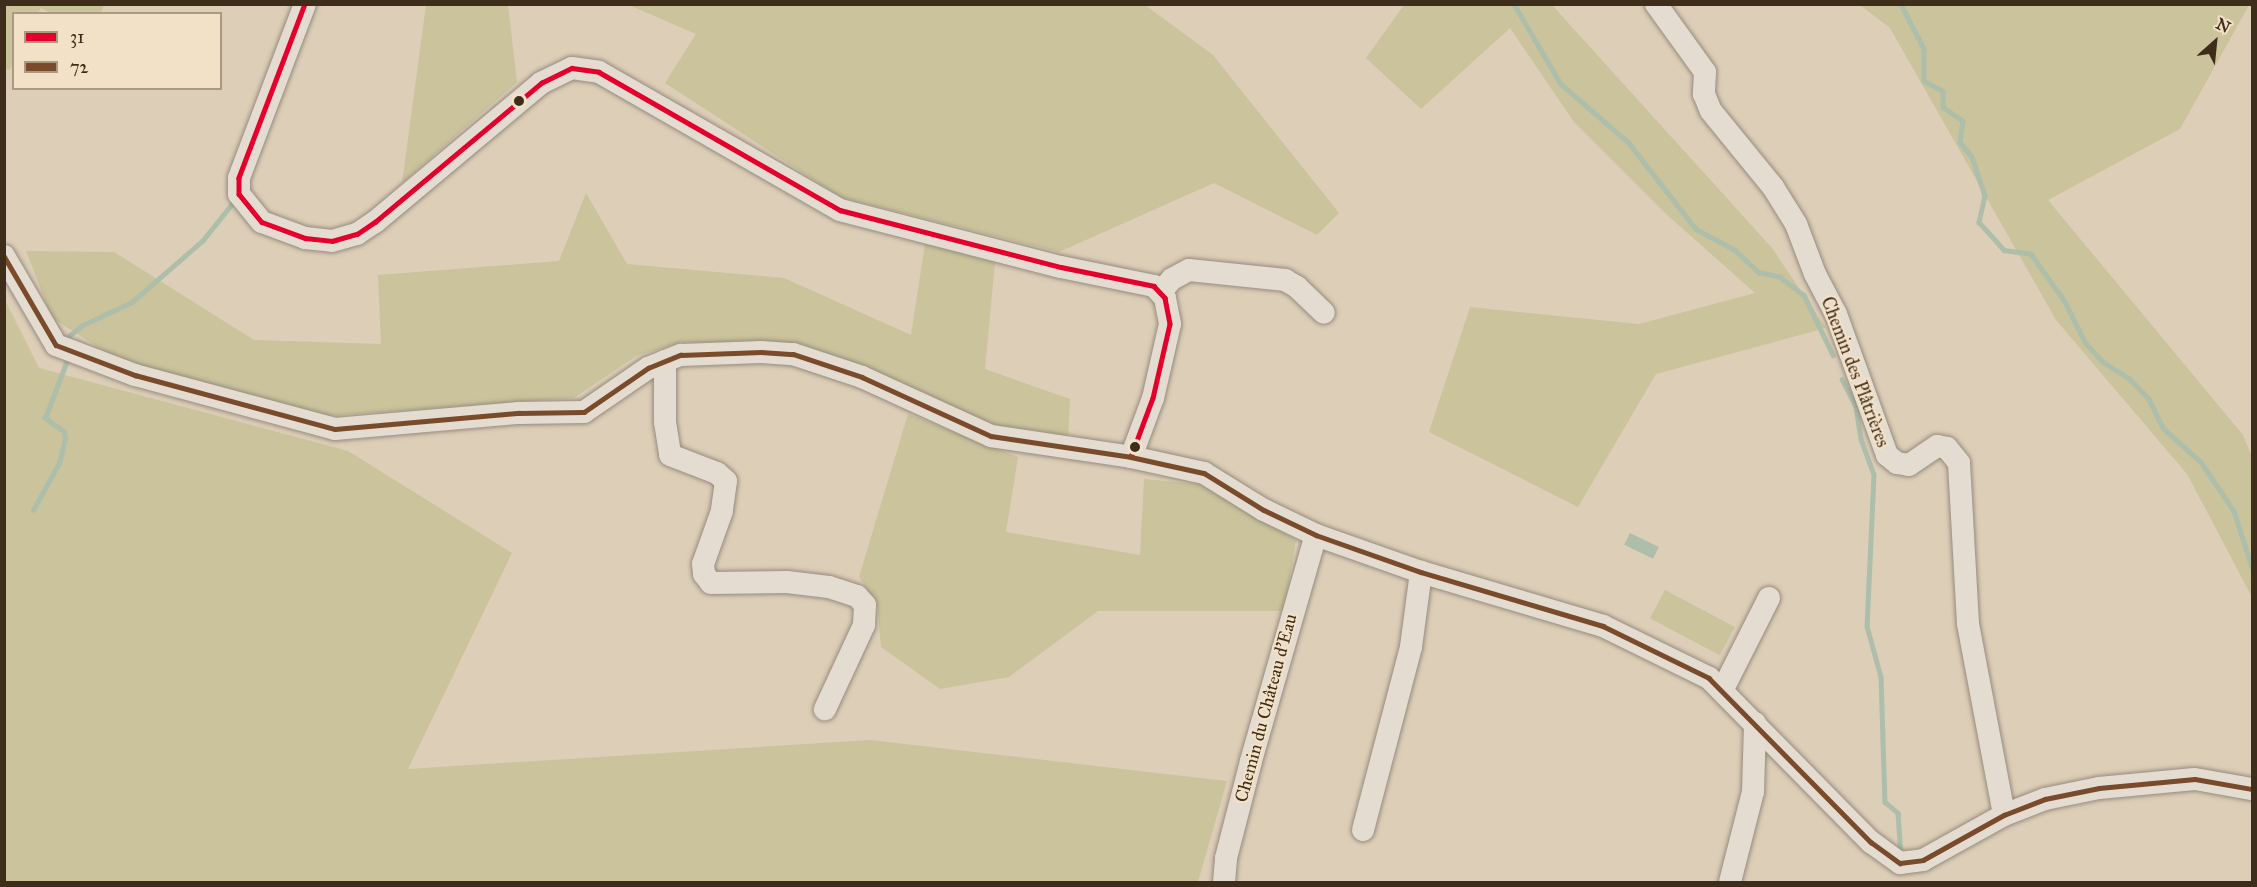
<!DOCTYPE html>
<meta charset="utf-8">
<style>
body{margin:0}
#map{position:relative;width:2257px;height:887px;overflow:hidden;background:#ddceb8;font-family:"IM FELL Great Primer",serif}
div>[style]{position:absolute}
.green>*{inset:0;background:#cac39c;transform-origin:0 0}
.water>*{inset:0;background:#adbeab;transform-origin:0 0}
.stream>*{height:4.5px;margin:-2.25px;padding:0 2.25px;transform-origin:2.25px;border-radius:2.25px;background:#adbeab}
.roads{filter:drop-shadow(0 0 2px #968b7d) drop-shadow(0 0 2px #968b7d)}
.minor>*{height:22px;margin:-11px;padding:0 11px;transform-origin:11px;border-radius:11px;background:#e4dcd1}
.bus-1>*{height:4.5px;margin:-2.25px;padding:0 2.25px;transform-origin:2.25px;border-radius:2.25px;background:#e4002b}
.bus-2>*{height:4.5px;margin:-2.25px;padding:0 2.25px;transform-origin:2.25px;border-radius:2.25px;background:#7a4b2a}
.dots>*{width:16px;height:16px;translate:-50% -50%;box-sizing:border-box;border:3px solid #f3e1c7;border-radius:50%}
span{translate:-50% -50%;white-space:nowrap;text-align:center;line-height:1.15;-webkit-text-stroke:4.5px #f3e1c7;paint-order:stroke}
.street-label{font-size:18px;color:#3e2d1b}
.frame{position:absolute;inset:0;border:6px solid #3e2d1b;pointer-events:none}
.legend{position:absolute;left:12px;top:12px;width:210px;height:78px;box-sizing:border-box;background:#f3e1c7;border:2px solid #ab9982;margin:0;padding:8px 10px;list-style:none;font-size:18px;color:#3e2d1b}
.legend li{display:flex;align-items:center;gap:12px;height:30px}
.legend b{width:30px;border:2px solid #ab9982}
.north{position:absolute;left:2185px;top:12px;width:60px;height:60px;-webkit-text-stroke:4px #f3e1c7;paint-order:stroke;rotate:27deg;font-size:16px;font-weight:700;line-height:24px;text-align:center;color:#3e2d1b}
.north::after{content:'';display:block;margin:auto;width:21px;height:27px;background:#3e2d1b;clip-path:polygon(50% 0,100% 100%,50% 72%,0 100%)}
</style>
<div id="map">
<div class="green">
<i style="clip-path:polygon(5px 4px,104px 4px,104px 5px,101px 13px,51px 13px,41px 8px,38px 13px,14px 14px,13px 63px,10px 70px,5px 69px)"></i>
<i style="clip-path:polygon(426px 5px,508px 5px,517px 82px,402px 183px)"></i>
<i style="clip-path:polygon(629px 5px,1145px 5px,1213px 55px,1339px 213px,1317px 235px,1214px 183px,1059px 252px,840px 197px,665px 83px,696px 34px)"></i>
<i style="clip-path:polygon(1404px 5px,1552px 5px,1772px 248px,1826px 328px,1656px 374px,1578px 507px,1429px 432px,1470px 307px,1639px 324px,1755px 293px,1665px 213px,1574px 122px,1510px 28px,1421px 109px,1366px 58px)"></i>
<i style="clip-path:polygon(1860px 5px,2249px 5px,2180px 129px,2048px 200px,2243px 435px,2252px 457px,2252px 597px,2187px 474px,2056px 320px,1890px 28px)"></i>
<i style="clip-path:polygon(586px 193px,627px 264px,784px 278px,911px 335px,925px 244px,995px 262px,985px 369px,1070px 399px,1068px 442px,995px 428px,804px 345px,682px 342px,636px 356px,574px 398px,326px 416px,125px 364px,52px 318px,26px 251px,114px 252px,254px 340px,381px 344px,378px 275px,559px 261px)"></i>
<i style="clip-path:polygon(4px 298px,39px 368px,348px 451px,512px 553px,408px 769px,870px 740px,1227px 781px,1198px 882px,5px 882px)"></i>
<i style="clip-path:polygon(908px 414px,1018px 457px,1006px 532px,1140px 555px,1144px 479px,1206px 485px,1296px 540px,1284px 611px,1098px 611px,1009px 677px,940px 689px,881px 647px,877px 603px,859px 577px)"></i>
<i style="left:1665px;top:590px;width:79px;height:32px;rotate:28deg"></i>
</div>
<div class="water">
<i style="left:1630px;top:533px;width:32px;height:13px;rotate:26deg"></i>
</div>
<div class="stream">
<i style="left:1514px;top:4px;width:93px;rotate:59.6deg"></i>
<i style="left:1561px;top:84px;width:90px;rotate:40.9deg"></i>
<i style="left:1629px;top:143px;width:109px;rotate:52.1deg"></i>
<i style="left:1696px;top:229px;width:44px;rotate:28.3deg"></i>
<i style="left:1735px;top:250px;width:33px;rotate:43deg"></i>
<i style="left:1759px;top:272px;width:22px;rotate:13deg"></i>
<i style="left:1780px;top:277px;width:30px;rotate:37deg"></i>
<i style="left:1804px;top:295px;width:67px;rotate:64.2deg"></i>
<i style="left:1901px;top:4px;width:51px;rotate:62.9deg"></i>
<i style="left:1924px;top:49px;width:32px;rotate:90deg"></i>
<i style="left:1924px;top:81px;width:21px;rotate:28deg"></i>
<i style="left:1943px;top:91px;width:16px;rotate:90deg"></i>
<i style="left:1943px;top:107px;width:24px;rotate:35deg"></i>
<i style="left:1963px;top:121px;width:21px;rotate:98deg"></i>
<i style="left:1960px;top:142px;width:19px;rotate:51deg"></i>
<i style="left:1972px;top:157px;width:41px;rotate:71.6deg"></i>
<i style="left:1985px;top:196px;width:27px;rotate:103deg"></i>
<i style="left:1979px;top:222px;width:38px;rotate:48deg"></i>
<i style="left:2004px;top:250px;width:27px;rotate:8deg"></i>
<i style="left:2031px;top:254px;width:57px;rotate:54.3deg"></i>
<i style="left:2064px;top:300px;width:47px;rotate:63.4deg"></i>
<i style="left:2085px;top:342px;width:27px;rotate:48deg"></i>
<i style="left:2103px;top:362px;width:31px;rotate:32deg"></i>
<i style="left:2129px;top:378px;width:29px;rotate:46deg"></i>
<i style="left:2149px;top:399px;width:32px;rotate:64deg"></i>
<i style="left:2163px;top:428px;width:51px;rotate:41.8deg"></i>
<i style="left:2201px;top:462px;width:59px;rotate:56deg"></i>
<i style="left:2234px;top:511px;width:59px;rotate:72.2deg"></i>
<i style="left:65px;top:339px;width:23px;rotate:-38deg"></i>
<i style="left:83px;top:325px;width:54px;rotate:-25.1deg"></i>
<i style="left:132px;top:302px;width:94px;rotate:-41.1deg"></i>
<i style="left:203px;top:240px;width:51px;rotate:-51.3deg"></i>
<i style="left:1842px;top:379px;width:31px;rotate:63deg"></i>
<i style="left:1856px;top:407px;width:32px;rotate:81deg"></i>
<i style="left:1861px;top:439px;width:37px;rotate:70deg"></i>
<i style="left:1874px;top:474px;width:152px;rotate:92.6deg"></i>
<i style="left:1867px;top:626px;width:53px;rotate:74.6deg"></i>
<i style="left:1881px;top:677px;width:125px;rotate:88.2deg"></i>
<i style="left:1885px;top:802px;width:17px;rotate:40deg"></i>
<i style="left:1898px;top:813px;width:39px;rotate:86deg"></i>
<i style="left:33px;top:510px;width:54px;rotate:-61deg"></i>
<i style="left:59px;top:463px;width:25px;rotate:-76deg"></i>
<i style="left:65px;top:439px;width:7px;rotate:-98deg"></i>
<i style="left:64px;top:432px;width:24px;rotate:-144deg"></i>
<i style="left:45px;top:418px;width:59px;rotate:-69.1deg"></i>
</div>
<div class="roads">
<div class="minor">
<i style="left:305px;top:4px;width:186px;rotate:110.8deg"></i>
<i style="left:239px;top:178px;width:16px;rotate:90deg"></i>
<i style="left:239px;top:194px;width:36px;rotate:51deg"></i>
<i style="left:262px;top:222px;width:46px;rotate:20.4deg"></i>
<i style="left:305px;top:238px;width:27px;rotate:6deg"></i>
<i style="left:332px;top:241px;width:26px;rotate:-16deg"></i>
<i style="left:357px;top:234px;width:22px;rotate:-34deg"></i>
<i style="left:375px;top:222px;width:217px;rotate:-39.9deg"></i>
<i style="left:541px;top:83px;width:34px;rotate:-26deg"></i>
<i style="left:572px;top:68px;width:27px;rotate:8deg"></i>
<i style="left:599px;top:72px;width:278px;rotate:29.8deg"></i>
<i style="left:840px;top:210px;width:228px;rotate:14.5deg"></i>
<i style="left:1061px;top:267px;width:95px;rotate:11.5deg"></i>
<i style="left:1154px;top:286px;width:16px;rotate:47deg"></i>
<i style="left:1165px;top:298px;width:26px;rotate:79deg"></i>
<i style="left:1170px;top:324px;width:76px;rotate:102.9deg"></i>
<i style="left:1153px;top:398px;width:63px;rotate:110.4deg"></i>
<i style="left:1656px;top:4px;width:84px;rotate:54.2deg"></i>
<i style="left:1705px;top:72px;width:22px;rotate:93deg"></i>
<i style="left:1704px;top:94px;width:18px;rotate:68deg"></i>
<i style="left:1711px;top:111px;width:98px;rotate:50.8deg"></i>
<i style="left:1773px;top:187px;width:44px;rotate:58.1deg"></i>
<i style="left:1796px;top:224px;width:53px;rotate:69.2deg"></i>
<i style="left:1815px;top:274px;width:45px;rotate:62.3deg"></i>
<i style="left:1836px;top:314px;width:150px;rotate:70.1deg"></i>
<i style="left:1887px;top:455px;width:13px;rotate:39deg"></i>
<i style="left:1897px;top:463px;width:12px;rotate:9deg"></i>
<i style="left:1909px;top:465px;width:34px;rotate:-34deg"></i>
<i style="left:1937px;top:446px;width:10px;rotate:11deg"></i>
<i style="left:1947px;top:448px;width:19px;rotate:51deg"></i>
<i style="left:1959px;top:463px;width:161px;rotate:86.8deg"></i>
<i style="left:1968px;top:624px;width:194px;rotate:79.3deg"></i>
<i style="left:4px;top:256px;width:103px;rotate:59.7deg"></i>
<i style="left:56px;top:345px;width:85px;rotate:20.8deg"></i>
<i style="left:135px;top:375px;width:207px;rotate:15.1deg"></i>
<i style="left:335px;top:429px;width:185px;rotate:-5deg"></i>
<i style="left:519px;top:413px;width:65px;rotate:-0.9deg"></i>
<i style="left:584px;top:412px;width:78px;rotate:-34.5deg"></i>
<i style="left:648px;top:368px;width:35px;rotate:-22deg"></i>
<i style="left:681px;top:355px;width:80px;rotate:-2.1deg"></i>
<i style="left:761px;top:352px;width:32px;rotate:4deg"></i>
<i style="left:793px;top:354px;width:73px;rotate:18.4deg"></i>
<i style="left:862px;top:377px;width:142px;rotate:24.6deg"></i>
<i style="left:991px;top:436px;width:142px;rotate:8.5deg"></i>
<i style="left:1131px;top:457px;width:75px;rotate:12.4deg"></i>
<i style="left:1204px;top:473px;width:70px;rotate:31.7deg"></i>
<i style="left:1264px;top:510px;width:58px;rotate:25.7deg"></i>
<i style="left:1316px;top:535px;width:111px;rotate:19.4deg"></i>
<i style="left:1421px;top:572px;width:190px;rotate:16.5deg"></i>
<i style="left:1603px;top:626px;width:118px;rotate:26.1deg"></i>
<i style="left:1709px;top:678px;width:231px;rotate:45.4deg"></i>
<i style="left:1871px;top:842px;width:36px;rotate:36deg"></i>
<i style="left:1900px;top:863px;width:23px;rotate:-7deg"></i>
<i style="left:1923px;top:860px;width:93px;rotate:-29.1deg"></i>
<i style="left:2004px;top:815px;width:44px;rotate:-21.3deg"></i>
<i style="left:2045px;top:799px;width:55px;rotate:-11.5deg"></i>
<i style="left:2099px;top:788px;width:96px;rotate:-5.4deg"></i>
<i style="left:2195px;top:779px;width:58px;rotate:10deg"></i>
<i style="left:1161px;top:292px;width:17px;rotate:-50deg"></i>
<i style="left:1172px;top:279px;width:19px;rotate:-28deg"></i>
<i style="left:1189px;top:270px;width:97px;rotate:5.9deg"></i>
<i style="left:1285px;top:280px;width:14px;rotate:30deg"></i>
<i style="left:1297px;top:287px;width:37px;rotate:44deg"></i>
<i style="left:665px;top:361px;width:61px;rotate:90deg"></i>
<i style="left:665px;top:422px;width:33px;rotate:81deg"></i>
<i style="left:670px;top:455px;width:50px;rotate:21deg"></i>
<i style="left:717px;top:473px;width:12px;rotate:42deg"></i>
<i style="left:726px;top:481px;width:30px;rotate:98deg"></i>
<i style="left:722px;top:511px;width:56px;rotate:109.7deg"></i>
<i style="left:703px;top:564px;width:10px;rotate:84deg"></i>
<i style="left:704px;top:574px;width:11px;rotate:52deg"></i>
<i style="left:711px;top:583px;width:76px;rotate:-0.8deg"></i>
<i style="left:787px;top:582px;width:42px;rotate:6.8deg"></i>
<i style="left:829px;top:587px;width:29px;rotate:18deg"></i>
<i style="left:857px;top:596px;width:12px;rotate:48deg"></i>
<i style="left:865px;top:605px;width:20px;rotate:93deg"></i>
<i style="left:864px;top:625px;width:93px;rotate:114.9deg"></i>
<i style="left:1723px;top:689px;width:102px;rotate:-63.2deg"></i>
<i style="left:1363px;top:830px;width:189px;rotate:-75.3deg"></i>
<i style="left:1411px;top:647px;width:76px;rotate:-82.4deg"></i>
<i style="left:1224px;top:882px;width:24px;rotate:-85deg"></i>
<i style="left:1226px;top:858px;width:100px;rotate:-75.5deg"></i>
<i style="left:1251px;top:761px;width:235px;rotate:-74deg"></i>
<i style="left:1730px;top:882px;width:93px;rotate:-75.7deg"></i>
<i style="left:1753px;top:792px;width:69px;rotate:-88.3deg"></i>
</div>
</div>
<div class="bus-1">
<i style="left:305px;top:4px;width:186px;rotate:110.8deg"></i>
<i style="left:239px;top:178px;width:16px;rotate:90deg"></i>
<i style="left:239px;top:194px;width:36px;rotate:51deg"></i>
<i style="left:262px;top:222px;width:46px;rotate:20.4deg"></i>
<i style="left:305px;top:238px;width:27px;rotate:6deg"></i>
<i style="left:332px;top:241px;width:26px;rotate:-16deg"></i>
<i style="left:357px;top:234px;width:22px;rotate:-34deg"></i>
<i style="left:375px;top:222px;width:217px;rotate:-39.9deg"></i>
<i style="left:541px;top:83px;width:34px;rotate:-26deg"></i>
<i style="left:572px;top:68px;width:27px;rotate:8deg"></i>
<i style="left:599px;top:72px;width:278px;rotate:29.8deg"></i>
<i style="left:840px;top:210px;width:228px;rotate:14.5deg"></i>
<i style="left:1061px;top:267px;width:95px;rotate:11.5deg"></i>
<i style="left:1154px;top:286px;width:16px;rotate:47deg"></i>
<i style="left:1165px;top:298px;width:26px;rotate:79deg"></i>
<i style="left:1170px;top:324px;width:76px;rotate:102.9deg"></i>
<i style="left:1153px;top:398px;width:63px;rotate:110.4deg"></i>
</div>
<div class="bus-2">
<i style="left:4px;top:256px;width:103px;rotate:59.7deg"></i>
<i style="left:56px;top:345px;width:85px;rotate:20.8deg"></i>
<i style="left:135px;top:375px;width:207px;rotate:15.1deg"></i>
<i style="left:335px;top:429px;width:185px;rotate:-5deg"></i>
<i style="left:519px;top:413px;width:65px;rotate:-0.9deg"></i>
<i style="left:584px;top:412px;width:78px;rotate:-34.5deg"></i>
<i style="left:648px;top:368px;width:35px;rotate:-22deg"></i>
<i style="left:681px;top:355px;width:80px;rotate:-2.1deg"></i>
<i style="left:761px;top:352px;width:32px;rotate:4deg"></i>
<i style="left:793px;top:354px;width:73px;rotate:18.4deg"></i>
<i style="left:862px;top:377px;width:142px;rotate:24.6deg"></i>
<i style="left:991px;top:436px;width:142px;rotate:8.5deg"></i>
<i style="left:1131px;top:457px;width:75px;rotate:12.4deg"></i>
<i style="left:1204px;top:473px;width:70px;rotate:31.7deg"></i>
<i style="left:1264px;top:510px;width:58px;rotate:25.7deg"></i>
<i style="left:1316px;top:535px;width:111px;rotate:19.4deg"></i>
<i style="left:1421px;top:572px;width:190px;rotate:16.5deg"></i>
<i style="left:1603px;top:626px;width:118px;rotate:26.1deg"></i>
<i style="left:1709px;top:678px;width:231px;rotate:45.4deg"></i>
<i style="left:1871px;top:842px;width:36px;rotate:36deg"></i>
<i style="left:1900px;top:863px;width:23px;rotate:-7deg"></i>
<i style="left:1923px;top:860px;width:93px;rotate:-29.1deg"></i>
<i style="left:2004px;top:815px;width:44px;rotate:-21.3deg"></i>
<i style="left:2045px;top:799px;width:55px;rotate:-11.5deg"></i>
<i style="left:2099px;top:788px;width:96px;rotate:-5.4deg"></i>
<i style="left:2195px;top:779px;width:58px;rotate:10deg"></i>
</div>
<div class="dots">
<i style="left:519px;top:101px;background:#3e2d1b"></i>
<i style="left:1135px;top:447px;background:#3e2d1b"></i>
</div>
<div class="street-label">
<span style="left:1855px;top:372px;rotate:69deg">Chemin des Plâtrières</span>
<span style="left:1266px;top:708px;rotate:-75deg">Chemin du Château d'Eau</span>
</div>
<div class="frame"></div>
<ul class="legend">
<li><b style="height:8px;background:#e4002b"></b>31</li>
<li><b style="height:8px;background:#7a4b2a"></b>72</li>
</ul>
<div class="north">N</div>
</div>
